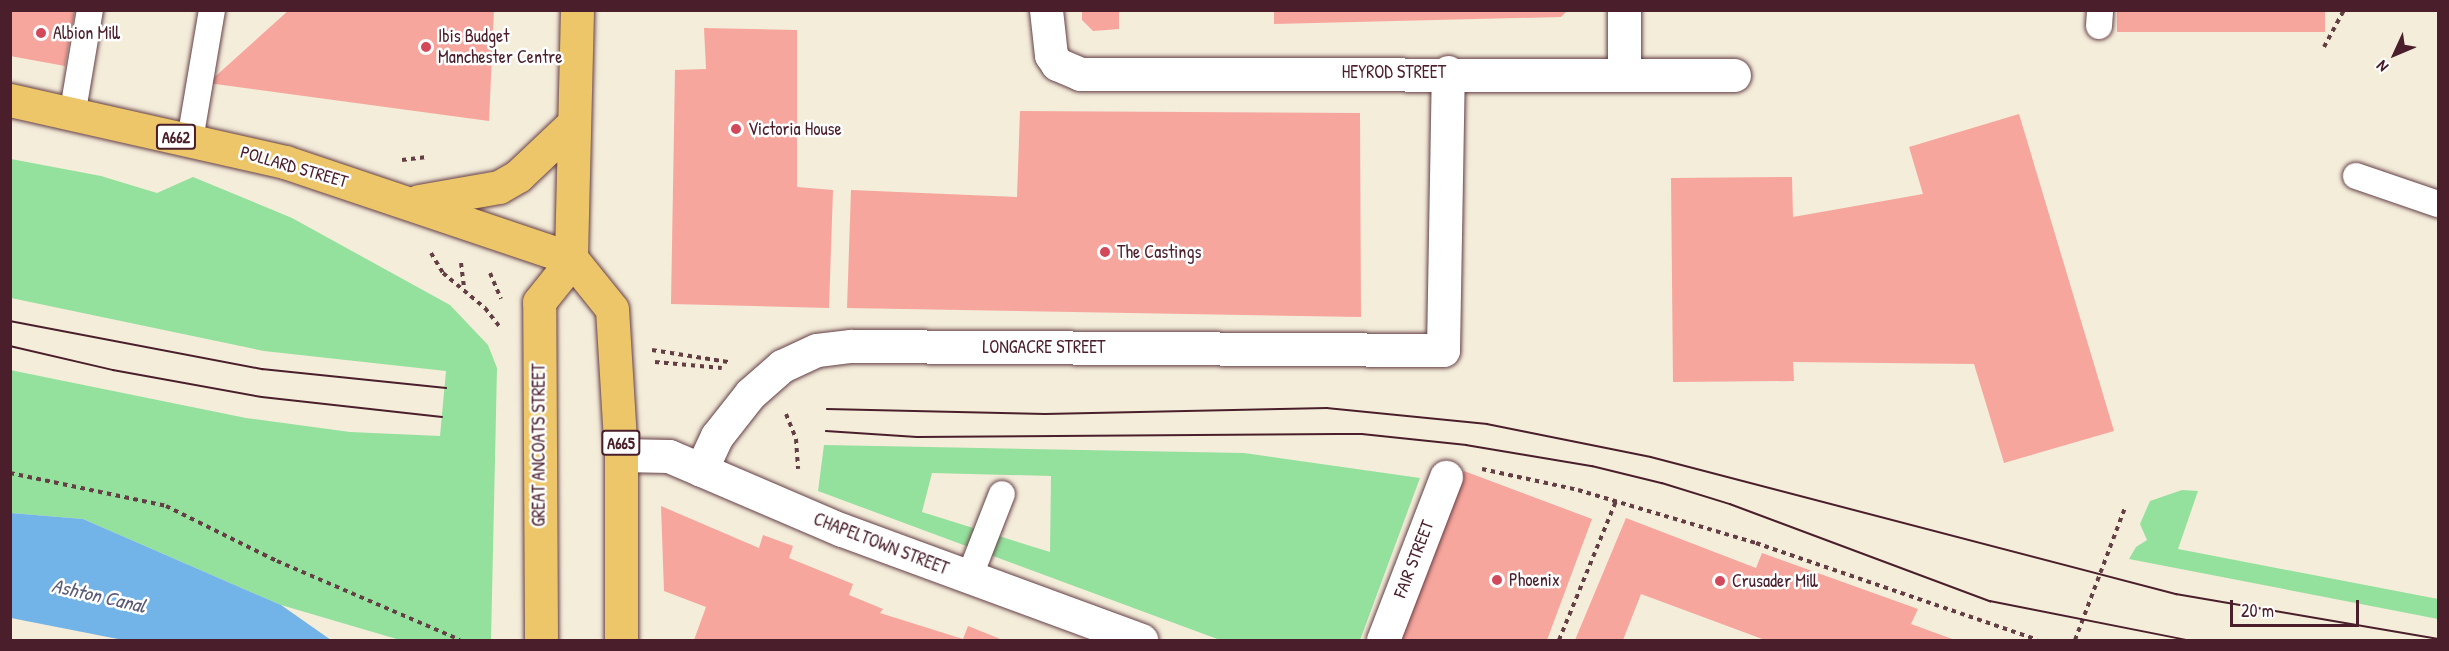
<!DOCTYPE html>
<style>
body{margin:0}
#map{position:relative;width:2449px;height:651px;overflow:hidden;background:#f4edda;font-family:"Patrick Hand",sans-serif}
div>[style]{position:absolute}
.green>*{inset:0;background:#94e09d}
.water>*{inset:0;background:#72b4e7}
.building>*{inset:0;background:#f7a69d;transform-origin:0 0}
.path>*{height:4px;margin-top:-2px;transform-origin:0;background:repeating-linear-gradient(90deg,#643e45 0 4.5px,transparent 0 9px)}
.roads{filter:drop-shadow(0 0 2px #643e45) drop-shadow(0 0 2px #643e45)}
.service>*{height:26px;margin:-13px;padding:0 13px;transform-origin:13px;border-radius:13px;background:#fff}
.pedestrian>*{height:33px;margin:-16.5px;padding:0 16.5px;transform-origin:16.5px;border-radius:16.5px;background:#fff}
.minor>*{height:33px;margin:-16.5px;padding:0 16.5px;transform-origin:16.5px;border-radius:16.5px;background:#fff}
.primary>*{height:33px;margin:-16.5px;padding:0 16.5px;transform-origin:16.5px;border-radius:16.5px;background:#ecc669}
.trunk>*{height:33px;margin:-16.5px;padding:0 16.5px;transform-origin:16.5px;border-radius:16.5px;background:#ecc669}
.tram>*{height:1.5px;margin:-0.75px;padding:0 0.75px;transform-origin:0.75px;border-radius:0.75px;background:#4a1f2b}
.dots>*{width:16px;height:16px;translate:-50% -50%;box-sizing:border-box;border:3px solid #fff;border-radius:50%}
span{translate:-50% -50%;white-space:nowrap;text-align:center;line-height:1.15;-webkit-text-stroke:5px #fff;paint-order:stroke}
.shield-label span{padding:2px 4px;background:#fff;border:2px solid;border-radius:4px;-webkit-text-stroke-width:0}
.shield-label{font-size:16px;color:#4a1f2b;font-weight:700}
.poi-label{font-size:18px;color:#4a1f2b}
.left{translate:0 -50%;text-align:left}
.street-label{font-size:18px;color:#4a1f2b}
.water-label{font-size:20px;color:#5a5b76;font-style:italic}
.frame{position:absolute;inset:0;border:12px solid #4a1f2b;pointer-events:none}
.north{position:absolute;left:2365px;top:24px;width:60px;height:60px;-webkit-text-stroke:4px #fff;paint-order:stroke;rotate:226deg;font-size:16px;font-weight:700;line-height:24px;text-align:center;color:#4a1f2b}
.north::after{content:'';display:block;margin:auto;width:21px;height:27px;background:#4a1f2b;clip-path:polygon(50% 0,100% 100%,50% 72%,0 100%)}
.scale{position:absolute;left:2230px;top:600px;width:129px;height:27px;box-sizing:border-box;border:3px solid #4a1f2b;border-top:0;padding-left:8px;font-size:18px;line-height:21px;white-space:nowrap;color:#4a1f2b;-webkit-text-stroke:4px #fff;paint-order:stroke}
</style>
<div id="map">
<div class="green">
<i style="clip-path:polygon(11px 159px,101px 176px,157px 193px,193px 177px,292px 218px,450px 305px,488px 345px,497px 368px,491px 640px,400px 640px,281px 605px,83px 519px,11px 513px,10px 370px,246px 418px,350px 432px,440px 436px,446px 371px,264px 351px,11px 298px)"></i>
<i style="clip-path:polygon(evenodd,824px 445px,1244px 453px,1420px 478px,1360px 640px,1220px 640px,818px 491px,824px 445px,932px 473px,1051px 476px,1050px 552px,922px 512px,932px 473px)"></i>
<i style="clip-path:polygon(2182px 490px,2198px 491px,2178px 549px,2438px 599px,2438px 619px,2129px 559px,2136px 547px,2147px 540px,2140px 524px,2150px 501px)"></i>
</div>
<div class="water">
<i style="clip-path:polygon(11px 513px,83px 519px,281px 605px,331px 640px,123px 640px,11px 618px)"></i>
</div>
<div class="building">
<i style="clip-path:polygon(10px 10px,75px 10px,65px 66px,10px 56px)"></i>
<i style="clip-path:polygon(289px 10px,494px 10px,489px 121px,208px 83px)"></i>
<i style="clip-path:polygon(1082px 10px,1119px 10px,1119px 29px,1093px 31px,1082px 20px)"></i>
<i style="clip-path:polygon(1274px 10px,1568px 10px,1561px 17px,1274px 24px)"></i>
<i style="left:2117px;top:10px;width:208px;height:22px"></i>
<i style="clip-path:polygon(704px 28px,797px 30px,797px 187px,833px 190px,829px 308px,671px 304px,675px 70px,706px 69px)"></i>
<i style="clip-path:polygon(1020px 111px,1360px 113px,1361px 317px,847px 308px,851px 190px,1017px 197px)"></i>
<i style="clip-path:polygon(2019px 114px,2114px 431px,2004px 463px,1974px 364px,1793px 362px,1794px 381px,1673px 382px,1671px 178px,1792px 177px,1793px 217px,1923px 194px,1909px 147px)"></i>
<i style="clip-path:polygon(1464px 471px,1592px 519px,1547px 640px,1401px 640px)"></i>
<i style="clip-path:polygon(661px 506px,759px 548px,763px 535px,793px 546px,789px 558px,853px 584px,849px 595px,883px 609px,880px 613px,963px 639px,968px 626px,1003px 640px,694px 640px,706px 607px,664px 591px)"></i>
<i style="clip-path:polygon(1626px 518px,1756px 568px,1762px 553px,1918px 609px,1911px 624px,1955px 640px,1765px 640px,1641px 594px,1623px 640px,1575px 640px)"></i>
</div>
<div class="path">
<i style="left:2324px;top:47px;width:42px;rotate:-61.6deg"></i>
<i style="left:402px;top:160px;width:25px;rotate:-7deg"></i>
<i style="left:431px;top:253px;width:23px;rotate:59deg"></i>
<i style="left:443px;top:273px;width:55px;rotate:39.8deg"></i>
<i style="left:485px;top:308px;width:23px;rotate:52deg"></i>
<i style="left:461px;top:263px;width:25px;rotate:83deg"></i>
<i style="left:490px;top:273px;width:28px;rotate:67deg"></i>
<i style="left:652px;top:350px;width:77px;rotate:9deg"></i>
<i style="left:655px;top:362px;width:67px;rotate:5.1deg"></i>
<i style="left:786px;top:414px;width:27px;rotate:68deg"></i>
<i style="left:796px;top:439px;width:30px;rotate:86deg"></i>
<i style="left:1482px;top:469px;width:98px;rotate:12.3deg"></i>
<i style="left:1578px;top:490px;width:186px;rotate:16.6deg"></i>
<i style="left:1756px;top:543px;width:297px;rotate:19deg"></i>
<i style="left:10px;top:473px;width:159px;rotate:11.9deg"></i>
<i style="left:166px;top:506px;width:124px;rotate:26.4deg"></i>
<i style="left:277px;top:561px;width:199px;rotate:23.3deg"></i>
<i style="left:1559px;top:640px;width:150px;rotate:-67.7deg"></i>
<i style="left:2075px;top:640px;width:141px;rotate:-69.3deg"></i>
</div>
<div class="roads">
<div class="service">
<i style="left:2099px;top:26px;width:16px;rotate:-86deg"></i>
<i style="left:72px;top:116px;width:108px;rotate:-80.4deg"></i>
<i style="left:190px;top:140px;width:132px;rotate:-80.4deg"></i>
<i style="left:2356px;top:176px;width:87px;rotate:18.9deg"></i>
<i style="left:969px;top:578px;width:90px;rotate:-68.6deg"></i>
</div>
<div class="pedestrian">
<i style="left:1383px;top:640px;width:175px;rotate:-68.9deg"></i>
</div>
<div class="minor">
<i style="left:1046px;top:10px;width:45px;rotate:83.7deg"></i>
<i style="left:1051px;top:55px;width:11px;rotate:56deg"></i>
<i style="left:1057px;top:64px;width:25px;rotate:23deg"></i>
<i style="left:1080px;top:74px;width:654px;rotate:0.09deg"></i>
<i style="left:1624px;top:75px;width:65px;rotate:-90deg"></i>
<i style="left:621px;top:455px;width:48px;rotate:1.2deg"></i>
<i style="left:669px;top:456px;width:188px;rotate:23.2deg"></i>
<i style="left:842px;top:530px;width:319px;rotate:20.2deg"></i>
<i style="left:701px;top:470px;width:38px;rotate:-65deg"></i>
<i style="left:717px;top:436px;width:53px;rotate:-51.8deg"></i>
<i style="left:750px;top:394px;width:43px;rotate:-41.2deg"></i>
<i style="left:782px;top:366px;width:38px;rotate:-25deg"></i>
<i style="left:817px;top:350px;width:34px;rotate:-7deg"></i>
<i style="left:851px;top:346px;width:592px;rotate:0.39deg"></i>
<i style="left:1443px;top:350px;width:278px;rotate:-89deg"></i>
</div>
<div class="primary">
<i style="left:10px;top:100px;width:282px;rotate:12.7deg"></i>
<i style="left:285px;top:162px;width:302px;rotate:18.6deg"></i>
<i style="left:419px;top:201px;width:81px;rotate:-9.9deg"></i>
<i style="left:499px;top:187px;width:22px;rotate:-30deg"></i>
<i style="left:518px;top:176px;width:76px;rotate:-43.4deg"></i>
</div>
<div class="trunk">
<i style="left:577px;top:10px;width:248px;rotate:91.4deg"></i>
<i style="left:571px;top:258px;width:65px;rotate:51.2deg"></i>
<i style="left:612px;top:309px;width:146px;rotate:86.5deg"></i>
<i style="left:621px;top:455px;width:185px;rotate:90deg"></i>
<i style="left:541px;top:640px;width:338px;rotate:-90.3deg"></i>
<i style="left:539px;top:302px;width:51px;rotate:-51.3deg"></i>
</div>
</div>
<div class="tram">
<i style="left:10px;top:321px;width:257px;rotate:10.8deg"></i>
<i style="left:262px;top:369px;width:185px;rotate:5.9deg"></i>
<i style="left:10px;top:346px;width:106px;rotate:13.1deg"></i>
<i style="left:113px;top:370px;width:151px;rotate:10.3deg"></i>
<i style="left:262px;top:397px;width:181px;rotate:6.3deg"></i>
<i style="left:827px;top:409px;width:218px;rotate:1.3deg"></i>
<i style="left:1045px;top:414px;width:282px;rotate:-1.2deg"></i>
<i style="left:1327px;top:408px;width:161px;rotate:5.7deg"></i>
<i style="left:1487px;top:424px;width:167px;rotate:11.4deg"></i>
<i style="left:1651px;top:457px;width:543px;rotate:14.63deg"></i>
<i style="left:2176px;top:594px;width:266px;rotate:9.7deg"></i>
<i style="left:826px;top:431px;width:91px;rotate:3.8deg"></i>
<i style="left:917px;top:437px;width:445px;rotate:-0.4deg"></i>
<i style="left:1362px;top:434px;width:105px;rotate:6deg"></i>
<i style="left:1466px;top:445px;width:128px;rotate:9.5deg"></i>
<i style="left:1592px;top:466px;width:72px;rotate:13.7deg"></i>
<i style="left:1662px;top:483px;width:71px;rotate:17.2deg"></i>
<i style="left:1730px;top:504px;width:278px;rotate:20.5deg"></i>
<i style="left:1990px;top:601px;width:201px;rotate:11.2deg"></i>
</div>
<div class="dots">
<i style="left:41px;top:33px;background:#d1495b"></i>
<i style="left:426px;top:47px;background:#d1495b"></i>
<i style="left:736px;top:129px;background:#d1495b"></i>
<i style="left:1105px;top:252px;background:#d1495b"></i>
<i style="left:1497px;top:580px;background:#d1495b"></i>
<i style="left:1720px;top:581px;background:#d1495b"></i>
</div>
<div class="shield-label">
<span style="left:176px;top:137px">A662</span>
<span style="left:621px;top:443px">A665</span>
</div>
<div class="poi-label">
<span class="left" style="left:53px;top:33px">Albion Mill</span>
<span class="left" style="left:438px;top:47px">Ibis Budget<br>Manchester Centre</span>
<span class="left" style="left:748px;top:129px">Victoria House</span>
<span class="left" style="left:1117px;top:252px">The Castings</span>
<span class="left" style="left:1509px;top:580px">Phoenix</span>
<span class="left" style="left:1732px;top:581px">Crusader Mill</span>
</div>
<div class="street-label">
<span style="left:1394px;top:72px">HEYROD STREET</span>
<span style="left:294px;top:167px;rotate:16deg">POLLARD STREET</span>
<span style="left:1044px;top:347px">LONGACRE STREET</span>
<span style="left:539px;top:445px;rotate:-90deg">GREAT ANCOATS STREET</span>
<span style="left:881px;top:544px;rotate:21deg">CHAPELTOWN STREET</span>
<span style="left:1414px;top:559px;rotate:-69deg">FAIR STREET</span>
</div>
<div class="water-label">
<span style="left:99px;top:595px;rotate:13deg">Ashton Canal</span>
</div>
<div class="frame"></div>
<div class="north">N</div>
<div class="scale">20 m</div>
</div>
